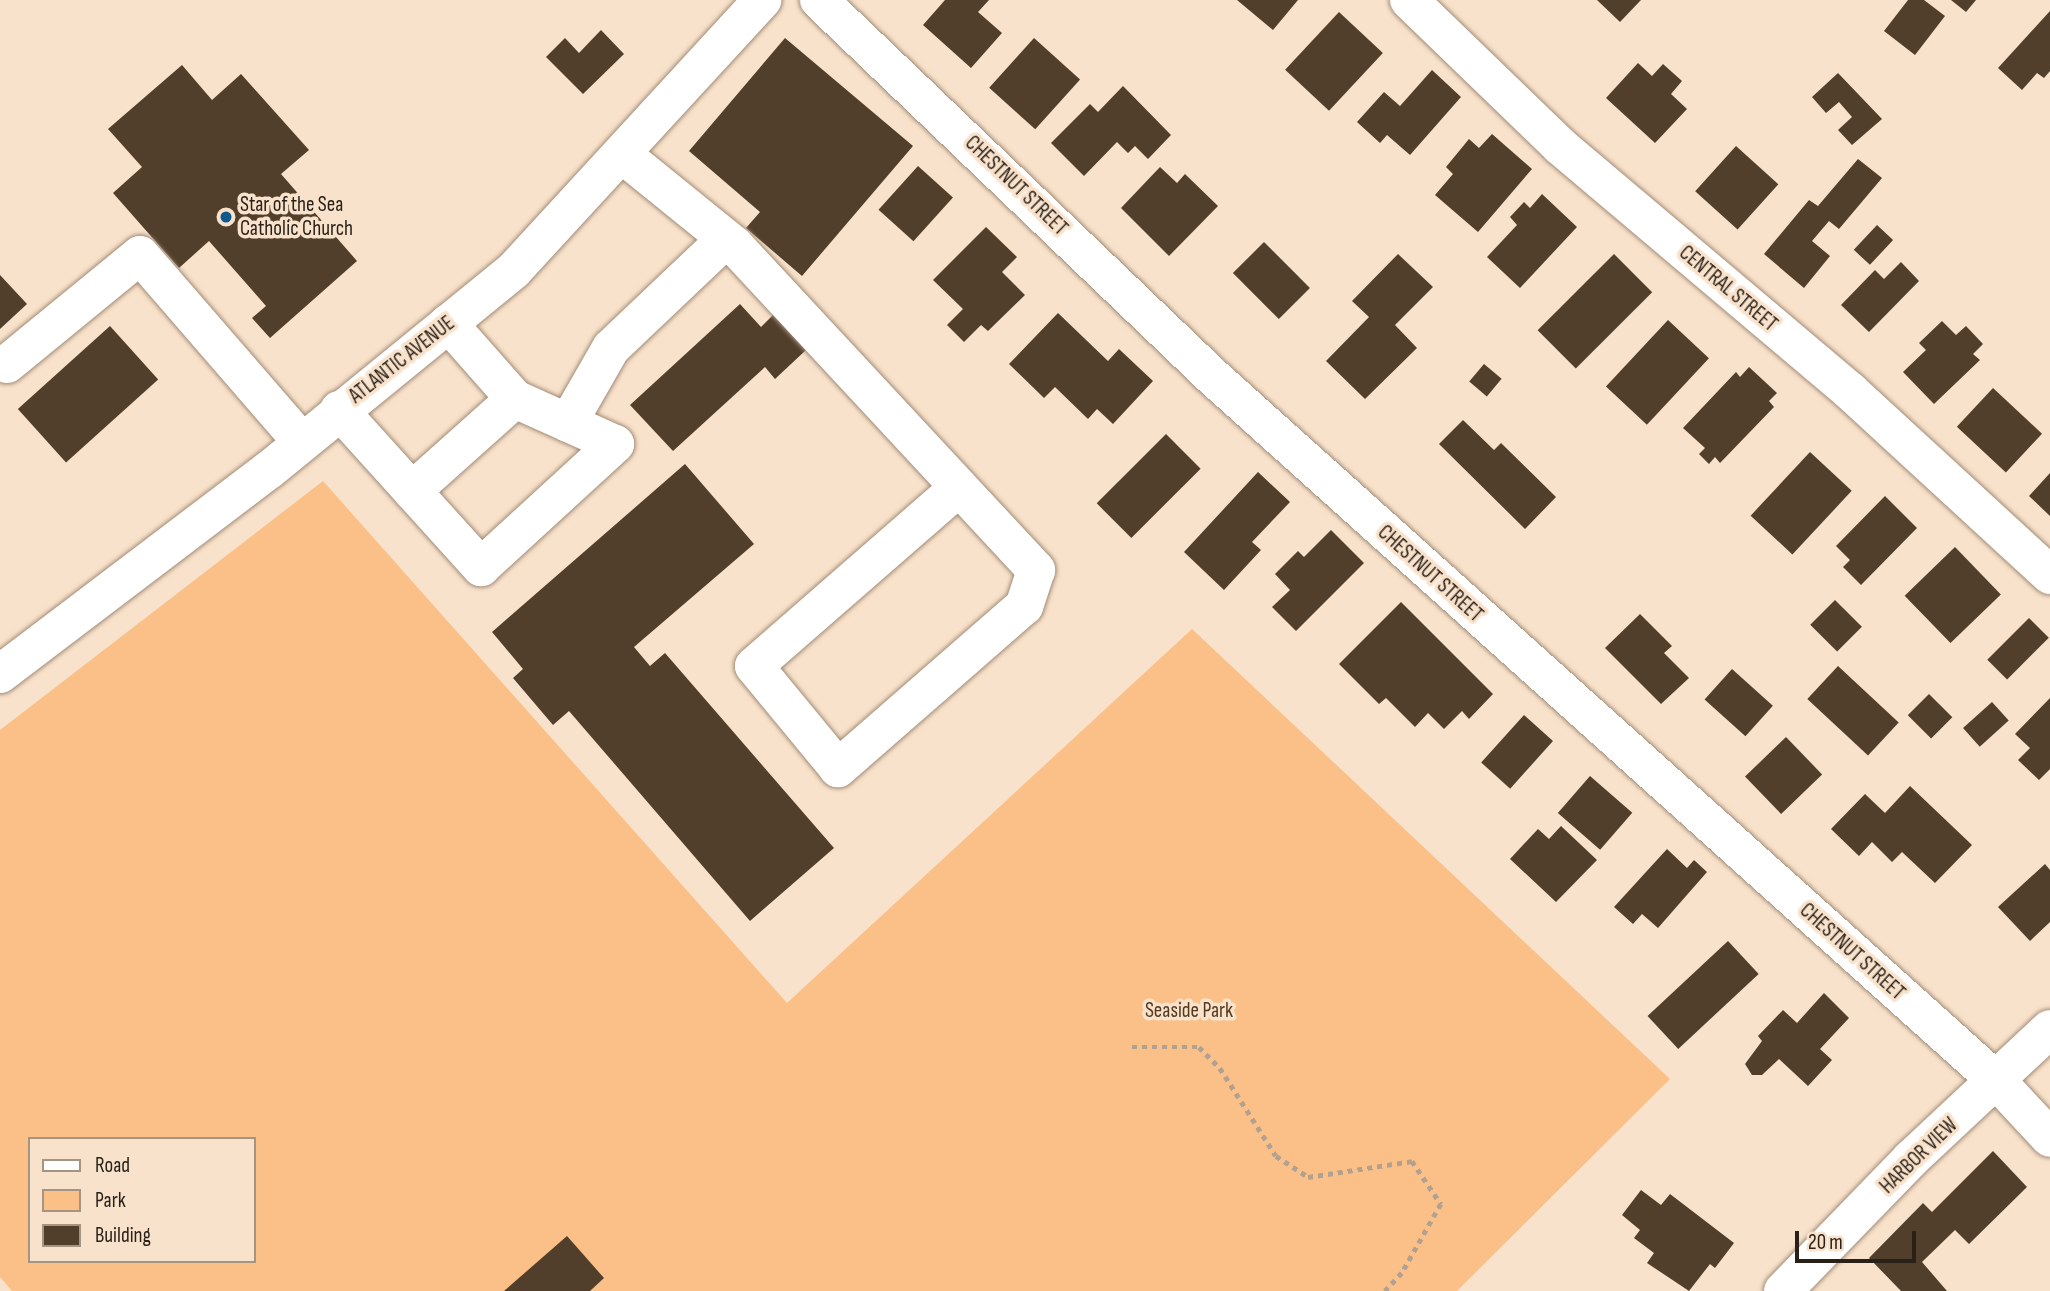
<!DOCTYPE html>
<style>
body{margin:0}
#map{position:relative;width:2050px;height:1291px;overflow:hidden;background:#f9e2cb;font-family:"Sofia Sans Condensed",sans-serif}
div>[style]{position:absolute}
.green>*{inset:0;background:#fac087}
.building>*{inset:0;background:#513e2b;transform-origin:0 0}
.path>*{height:4.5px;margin-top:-2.25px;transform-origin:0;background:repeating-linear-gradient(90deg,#b3a18f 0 5px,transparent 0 10px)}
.roads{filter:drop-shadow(0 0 2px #a28c77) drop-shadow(0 0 2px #a28c77)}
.minor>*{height:38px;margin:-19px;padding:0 19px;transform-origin:19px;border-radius:19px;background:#fff}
.major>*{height:38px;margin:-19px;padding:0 19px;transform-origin:19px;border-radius:19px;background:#fff}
.dots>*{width:19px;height:19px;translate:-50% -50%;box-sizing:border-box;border:4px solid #f9e2cb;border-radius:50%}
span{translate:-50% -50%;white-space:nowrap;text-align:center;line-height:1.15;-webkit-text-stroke:7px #f9e2cb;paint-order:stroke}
.street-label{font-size:21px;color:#292018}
.poi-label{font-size:21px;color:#292018}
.left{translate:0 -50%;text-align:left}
.park-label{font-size:21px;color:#54391d}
.legend{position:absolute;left:28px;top:1137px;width:228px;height:126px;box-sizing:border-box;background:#f9e2cb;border:2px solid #a69483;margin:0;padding:9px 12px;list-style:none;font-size:21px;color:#292018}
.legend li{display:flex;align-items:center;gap:14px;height:35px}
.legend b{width:35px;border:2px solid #a69483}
.scale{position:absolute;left:1795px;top:1231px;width:121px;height:32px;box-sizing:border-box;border:4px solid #292018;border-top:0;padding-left:9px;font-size:21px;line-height:24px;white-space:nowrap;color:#292018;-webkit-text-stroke:5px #f9e2cb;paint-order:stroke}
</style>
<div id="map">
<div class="green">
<i style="clip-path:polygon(evenodd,323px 481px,787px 1003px,1192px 629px,1670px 1079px,1457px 1291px,12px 1291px,0 1277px,0 730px,323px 481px,30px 1139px,254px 1139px,254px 1261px,30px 1261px,30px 1139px)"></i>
</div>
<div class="building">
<i style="clip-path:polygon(945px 0,989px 0,978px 12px,1002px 33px,971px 68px,923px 25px)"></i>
<i style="clip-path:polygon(1237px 0,1298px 0,1273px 30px)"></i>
<i style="clip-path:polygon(1597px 0,1641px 0,1620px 22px)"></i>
<i style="clip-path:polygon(1908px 0,1924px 0,1945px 16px,1915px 55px,1884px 31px)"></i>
<i style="clip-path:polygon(1951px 0,1976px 0,1966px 12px)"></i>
<i style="clip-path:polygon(2050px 11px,2050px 71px,2044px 78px,2037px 73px,2022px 90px,1998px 68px)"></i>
<i style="left:1339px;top:12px;width:60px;height:79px;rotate:43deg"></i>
<i style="clip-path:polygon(601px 30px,624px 54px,583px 94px,546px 57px,565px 38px,579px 53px)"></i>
<i style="clip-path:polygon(785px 38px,913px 146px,802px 276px,746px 228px,760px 212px,689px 151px)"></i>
<i style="left:1034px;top:38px;width:62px;height:67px;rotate:42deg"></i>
<i style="clip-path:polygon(1638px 63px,1652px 76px,1663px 64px,1682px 81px,1671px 94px,1687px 109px,1655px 143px,1606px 98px)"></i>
<i style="clip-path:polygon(182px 65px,212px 100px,241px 74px,309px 150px,281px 174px,357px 261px,270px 338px,252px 318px,266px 306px,209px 241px,179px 268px,113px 193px,142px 167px,108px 129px)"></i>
<i style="clip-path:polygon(1432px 70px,1461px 97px,1410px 155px,1387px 135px,1380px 143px,1357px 122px,1384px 92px,1400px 106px)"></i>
<i style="clip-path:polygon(1838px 73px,1882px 119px,1852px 145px,1838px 130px,1852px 117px,1839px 102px,1826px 113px,1812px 97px)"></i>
<i style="clip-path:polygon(1123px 86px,1171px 135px,1148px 159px,1135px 146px,1128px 153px,1117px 142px,1084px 176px,1051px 143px,1090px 104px,1098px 112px)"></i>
<i style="clip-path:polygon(1492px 134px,1532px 169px,1478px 232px,1435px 195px,1453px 174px,1446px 167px,1469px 139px,1479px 148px)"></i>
<i style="left:1736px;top:146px;width:57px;height:61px;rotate:42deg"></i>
<i style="clip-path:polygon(1858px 159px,1882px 178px,1839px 229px,1829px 221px,1812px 241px,1830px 256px,1804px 288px,1764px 254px,1809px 200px,1818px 206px)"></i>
<i style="left:918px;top:166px;width:47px;height:59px;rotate:42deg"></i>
<i style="clip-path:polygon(1160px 167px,1177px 183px,1185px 174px,1218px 206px,1169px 256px,1121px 208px)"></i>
<i style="clip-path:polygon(1542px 194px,1577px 227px,1520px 288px,1487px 257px,1517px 225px,1510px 217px,1524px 202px,1530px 208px)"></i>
<i style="left:1877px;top:225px;width:22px;height:34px;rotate:43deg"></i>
<i style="clip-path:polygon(986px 227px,1017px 257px,1002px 272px,1025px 295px,988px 331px,981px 325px,964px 342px,947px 325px,963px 309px,933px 280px)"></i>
<i style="left:1264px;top:242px;width:65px;height:44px;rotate:45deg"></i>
<i style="clip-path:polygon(1398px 254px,1433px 287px,1395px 325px,1417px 348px,1365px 399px,1326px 361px,1369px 317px,1352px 301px)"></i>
<i style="left:1614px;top:254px;width:54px;height:108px;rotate:45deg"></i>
<i style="clip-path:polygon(1901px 262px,1919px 281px,1869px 332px,1841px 305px,1875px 270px,1884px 279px)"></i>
<i style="clip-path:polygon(0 275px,27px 304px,0 329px)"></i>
<i style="clip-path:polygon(740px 304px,761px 327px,774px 314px,806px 350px,775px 379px,765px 367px,673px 451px,630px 405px)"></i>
<i style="clip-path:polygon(1058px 313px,1108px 361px,1119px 349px,1153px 381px,1113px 424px,1097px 409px,1088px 419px,1055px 387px,1044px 398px,1009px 364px)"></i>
<i style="left:1668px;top:320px;width:56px;height:91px;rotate:43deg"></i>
<i style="clip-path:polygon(1942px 321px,1956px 335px,1966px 326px,1983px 344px,1973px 354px,1980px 360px,1934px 404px,1903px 372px,1926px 350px,1919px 343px)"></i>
<i style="left:110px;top:326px;width:72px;height:124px;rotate:48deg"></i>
<i style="left:1484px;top:364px;width:23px;height:23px;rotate:40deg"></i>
<i style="clip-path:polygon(1749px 367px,1777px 393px,1769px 401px,1774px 407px,1720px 463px,1715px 457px,1709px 464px,1699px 454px,1705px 448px,1683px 428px,1736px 372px,1740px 377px)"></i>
<i style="left:1993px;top:388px;width:67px;height:53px;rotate:43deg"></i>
<i style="clip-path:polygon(1463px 420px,1494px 450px,1501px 443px,1556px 497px,1525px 529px,1439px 444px)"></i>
<i style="left:1166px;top:434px;width:49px;height:98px;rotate:45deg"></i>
<i style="left:1810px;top:452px;width:57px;height:87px;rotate:43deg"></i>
<i style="clip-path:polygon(685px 464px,754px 544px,634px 647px,650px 666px,665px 653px,834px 848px,750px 921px,569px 711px,553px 725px,513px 678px,523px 669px,492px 632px)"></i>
<i style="clip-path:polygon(1258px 472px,1290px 502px,1252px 542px,1261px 550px,1224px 590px,1184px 552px)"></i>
<i style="clip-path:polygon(2050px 473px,2050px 516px,2029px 496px)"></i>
<i style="clip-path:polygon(1885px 496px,1917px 528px,1861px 585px,1843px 567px,1850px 560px,1836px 546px)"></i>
<i style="clip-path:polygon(1331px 530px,1364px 563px,1296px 631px,1272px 607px,1290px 590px,1275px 574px,1298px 551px,1304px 557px)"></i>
<i style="left:1955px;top:547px;width:66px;height:70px;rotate:46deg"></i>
<i style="left:1835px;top:600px;width:38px;height:35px;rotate:45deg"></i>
<i style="clip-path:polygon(1401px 602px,1493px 694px,1469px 719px,1462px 711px,1444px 729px,1428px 713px,1415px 727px,1386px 698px,1379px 704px,1339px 664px)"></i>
<i style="clip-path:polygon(1640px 614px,1672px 646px,1664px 653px,1689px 678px,1661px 704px,1605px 648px)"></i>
<i style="left:2029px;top:618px;width:28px;height:59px;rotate:45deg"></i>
<i style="left:1838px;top:666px;width:83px;height:45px;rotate:43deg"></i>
<i style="left:1732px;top:669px;width:55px;height:41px;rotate:42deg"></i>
<i style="left:1929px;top:694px;width:33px;height:30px;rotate:45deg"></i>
<i style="clip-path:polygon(2050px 698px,2050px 769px,2039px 780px,2018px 760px,2030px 748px,2015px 734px)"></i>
<i style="left:1992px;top:702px;width:25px;height:39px;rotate:48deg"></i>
<i style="left:1524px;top:715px;width:39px;height:64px;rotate:42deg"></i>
<i style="left:1786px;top:737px;width:52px;height:57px;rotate:46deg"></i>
<i style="left:1590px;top:776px;width:56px;height:49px;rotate:41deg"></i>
<i style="clip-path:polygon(1910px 786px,1972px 845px,1935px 883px,1902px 852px,1892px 862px,1872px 842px,1859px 856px,1831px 829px,1865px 794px,1885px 813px)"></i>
<i style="clip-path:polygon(1561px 826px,1597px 860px,1556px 902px,1510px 859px,1538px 829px,1549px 839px)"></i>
<i style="clip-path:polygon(1667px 849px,1687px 868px,1694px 860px,1707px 872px,1658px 928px,1642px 914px,1633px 924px,1614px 907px)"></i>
<i style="clip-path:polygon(2045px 864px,2050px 870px,2050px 922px,2030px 941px,1998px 907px)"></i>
<i style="left:1728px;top:941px;width:45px;height:110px;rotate:47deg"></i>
<i style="clip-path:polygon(1824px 993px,1849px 1018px,1820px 1049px,1832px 1060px,1808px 1086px,1779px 1059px,1762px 1075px,1752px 1075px,1745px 1064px,1762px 1041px,1758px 1036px,1783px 1010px,1797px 1023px)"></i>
<i style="clip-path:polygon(1993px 1151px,2027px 1187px,1969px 1244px,1955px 1230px,1922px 1262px,1947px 1291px,1901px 1291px,1869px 1258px,1923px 1203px,1932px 1212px)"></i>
<i style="clip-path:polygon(1641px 1190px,1661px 1205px,1670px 1194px,1734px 1243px,1715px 1268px,1710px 1264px,1689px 1291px,1647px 1263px,1654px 1253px,1634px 1238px,1640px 1230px,1622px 1215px)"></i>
<i style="clip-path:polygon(567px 1236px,604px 1278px,590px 1291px,504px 1291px)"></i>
</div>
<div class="path">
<i style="left:1132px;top:1047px;width:67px"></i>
<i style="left:1199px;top:1047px;width:30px;rotate:45deg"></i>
<i style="left:1220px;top:1068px;width:104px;rotate:57.5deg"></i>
<i style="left:1276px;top:1156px;width:38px;rotate:33deg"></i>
<i style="left:1308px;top:1177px;width:105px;rotate:-8.7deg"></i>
<i style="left:1412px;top:1161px;width:52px;rotate:56deg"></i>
<i style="left:1441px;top:1204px;width:79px;rotate:119.5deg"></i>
<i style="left:1402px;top:1273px;width:25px;rotate:133deg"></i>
</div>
<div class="roads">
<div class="minor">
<i style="left:819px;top:0;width:545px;rotate:43.74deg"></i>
<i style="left:1213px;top:377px;width:1055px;rotate:41.93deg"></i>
<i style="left:1998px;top:1082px;width:76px;rotate:47.1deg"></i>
<i style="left:1409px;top:0;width:210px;rotate:44deg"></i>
<i style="left:1560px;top:146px;width:380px;rotate:40.2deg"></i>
<i style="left:1850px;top:391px;width:272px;rotate:42.6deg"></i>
<i style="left:623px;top:155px;width:143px;rotate:39deg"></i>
<i style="left:734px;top:245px;width:444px;rotate:47.1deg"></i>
<i style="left:1036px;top:570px;width:38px;rotate:108deg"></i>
<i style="left:1024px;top:606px;width:247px;rotate:138.9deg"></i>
<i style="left:838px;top:768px;width:132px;rotate:-129.5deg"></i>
<i style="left:754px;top:666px;width:272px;rotate:-41.1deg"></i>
<i style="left:7px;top:364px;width:172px;rotate:-39.3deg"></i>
<i style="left:140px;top:255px;width:247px;rotate:49.1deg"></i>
<i style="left:339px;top:410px;width:212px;rotate:47.9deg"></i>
<i style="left:481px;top:567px;width:182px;rotate:-42.5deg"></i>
<i style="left:615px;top:444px;width:110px;rotate:-155.8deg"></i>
<i style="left:515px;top:399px;width:101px;rotate:-131.4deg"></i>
<i style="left:568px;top:423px;width:86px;rotate:-60.2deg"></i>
<i style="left:611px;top:348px;width:158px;rotate:-43.5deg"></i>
<i style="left:412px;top:491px;width:138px;rotate:-41.8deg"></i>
<i style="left:1783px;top:1291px;width:184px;rotate:-45.9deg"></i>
<i style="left:1911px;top:1159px;width:190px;rotate:-43.1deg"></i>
</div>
<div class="major">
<i style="left:0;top:674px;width:338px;rotate:-37.2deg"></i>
<i style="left:269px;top:470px;width:316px;rotate:-39.2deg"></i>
<i style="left:514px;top:270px;width:367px;rotate:-47.4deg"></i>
</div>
</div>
<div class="dots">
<i style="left:226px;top:217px;background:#10598d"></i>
</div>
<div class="street-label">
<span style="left:1016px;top:186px;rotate:44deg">CHESTNUT STREET</span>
<span style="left:1728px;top:289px;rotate:40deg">CENTRAL STREET</span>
<span style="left:402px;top:360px;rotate:-38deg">ATLANTIC AVENUE</span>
<span style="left:1430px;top:574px;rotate:42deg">CHESTNUT STREET</span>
<span style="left:1852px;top:952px;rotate:42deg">CHESTNUT STREET</span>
<span style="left:1919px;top:1156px;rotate:-44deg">HARBOR VIEW</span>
</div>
<div class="poi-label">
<span class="left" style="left:240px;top:217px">Star of the Sea<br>Catholic Church</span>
</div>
<div class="park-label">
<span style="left:1189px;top:1011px">Seaside Park</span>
</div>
<ul class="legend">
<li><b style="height:9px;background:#fff"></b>Road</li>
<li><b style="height:19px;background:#fac087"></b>Park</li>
<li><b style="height:19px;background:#513e2b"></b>Building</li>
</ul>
<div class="scale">20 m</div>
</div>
